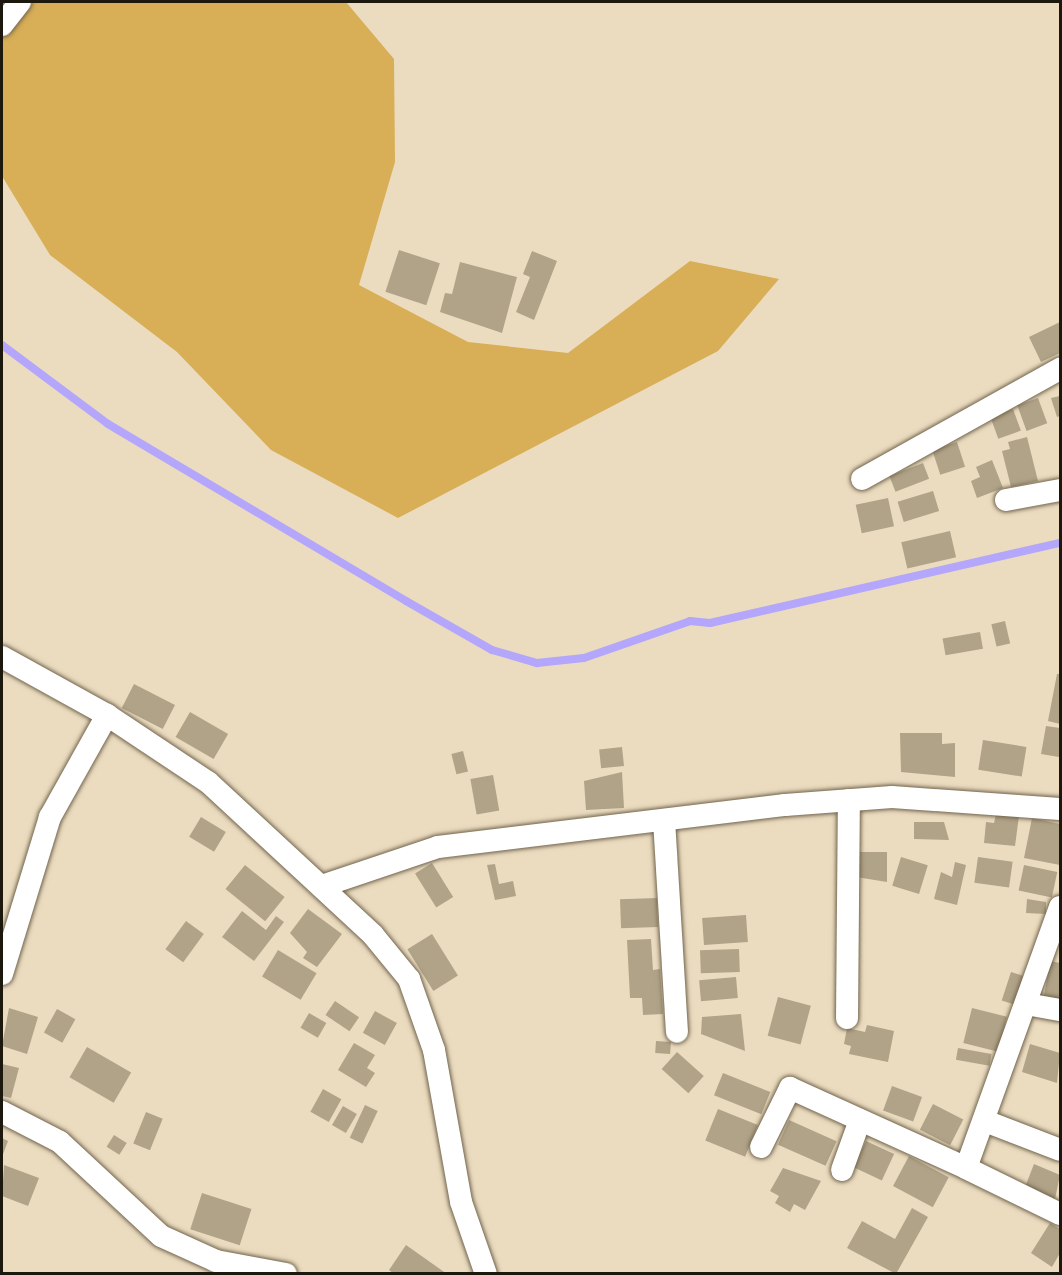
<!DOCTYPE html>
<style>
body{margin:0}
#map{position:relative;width:1062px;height:1275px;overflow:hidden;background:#ebdcc0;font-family:"Source Sans 3",sans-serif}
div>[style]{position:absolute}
.green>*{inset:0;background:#d8ae56}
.stream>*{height:8px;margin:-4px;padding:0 4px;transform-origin:4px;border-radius:4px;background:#b3a6fb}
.building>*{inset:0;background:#b0a388;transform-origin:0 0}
.roads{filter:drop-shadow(0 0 2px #71644c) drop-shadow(0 0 2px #71644c)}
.minor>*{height:22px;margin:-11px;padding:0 11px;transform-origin:11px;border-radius:11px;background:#fff}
span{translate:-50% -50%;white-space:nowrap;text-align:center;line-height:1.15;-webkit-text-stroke:6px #ebdcc0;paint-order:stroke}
.frame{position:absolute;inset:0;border:3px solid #1d180e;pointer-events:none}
</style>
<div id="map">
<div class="green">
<i style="clip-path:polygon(2px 2px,346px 2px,394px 59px,395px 162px,359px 285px,468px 342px,568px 353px,690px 261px,779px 279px,718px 351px,398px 518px,271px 450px,177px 352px,50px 255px,2px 176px)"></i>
</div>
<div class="stream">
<i style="left:2px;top:345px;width:132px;rotate:36.7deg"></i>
<i style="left:108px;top:424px;width:347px;rotate:30.7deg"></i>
<i style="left:406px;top:601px;width:99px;rotate:29.7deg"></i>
<i style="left:492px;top:650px;width:47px;rotate:16.1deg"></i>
<i style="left:537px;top:663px;width:47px;rotate:-6.1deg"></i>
<i style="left:584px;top:658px;width:112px;rotate:-19.2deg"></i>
<i style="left:690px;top:621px;width:20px;rotate:6deg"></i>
<i style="left:710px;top:623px;width:359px;rotate:-12.9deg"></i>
</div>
<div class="building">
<i style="left:399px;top:250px;width:43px;height:44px;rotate:18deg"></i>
<i style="clip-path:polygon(532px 251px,557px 261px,534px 320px,516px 312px,530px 277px,523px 274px)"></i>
<i style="clip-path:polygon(460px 262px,517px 277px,502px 333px,440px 312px,445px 293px,452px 294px)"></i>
<i style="clip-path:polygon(1060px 322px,1060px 353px,1041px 362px,1029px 337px)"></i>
<i style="clip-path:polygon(1060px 396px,1060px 416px,1057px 417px,1051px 398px)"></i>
<i style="left:1038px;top:398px;width:27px;height:22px;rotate:70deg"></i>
<i style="left:1013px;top:409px;width:23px;height:24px;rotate:70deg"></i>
<i style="clip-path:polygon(1027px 437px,1038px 481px,1011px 487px,1002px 451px,1010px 449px,1008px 442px)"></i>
<i style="left:957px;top:442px;width:26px;height:26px;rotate:72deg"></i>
<i style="clip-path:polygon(992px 460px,1003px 488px,977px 498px,971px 481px,980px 477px,976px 467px)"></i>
<i style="left:923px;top:463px;width:17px;height:36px;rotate:69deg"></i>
<i style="left:933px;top:491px;width:21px;height:37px;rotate:73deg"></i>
<i style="left:888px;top:498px;width:29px;height:33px;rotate:78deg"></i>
<i style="left:950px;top:531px;width:27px;height:50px;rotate:77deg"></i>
<i style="left:1005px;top:621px;width:23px;height:14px;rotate:77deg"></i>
<i style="left:980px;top:632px;width:17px;height:38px;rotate:80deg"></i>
<i style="clip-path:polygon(1057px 674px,1060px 674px,1060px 724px,1048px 721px)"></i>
<i style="left:134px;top:684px;width:46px;height:27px;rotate:27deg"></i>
<i style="left:190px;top:712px;width:44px;height:29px;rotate:30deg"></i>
<i style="clip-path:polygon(1046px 726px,1060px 728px,1059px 757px,1041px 754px)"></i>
<i style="clip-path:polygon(900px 733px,942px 733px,942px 744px,955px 743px,955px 777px,901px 772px)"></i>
<i style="left:983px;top:740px;width:44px;height:30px;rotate:9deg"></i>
<i style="left:622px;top:747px;width:19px;height:23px;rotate:84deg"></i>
<i style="left:463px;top:751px;width:21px;height:12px;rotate:76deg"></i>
<i style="clip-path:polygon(622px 772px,624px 808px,586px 810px,584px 781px)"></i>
<i style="left:493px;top:775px;width:36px;height:23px;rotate:80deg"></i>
<i style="clip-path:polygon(996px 814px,1019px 816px,1015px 846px,984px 843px,986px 822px,994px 823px)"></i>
<i style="left:201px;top:817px;width:29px;height:23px;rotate:31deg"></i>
<i style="clip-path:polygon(1032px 818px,1060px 824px,1060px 865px,1024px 858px)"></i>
<i style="clip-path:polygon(914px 822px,944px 822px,949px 840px,914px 839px)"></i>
<i style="clip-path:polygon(856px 852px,887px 852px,887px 882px,856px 877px)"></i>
<i style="left:901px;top:857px;width:28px;height:30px;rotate:17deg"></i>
<i style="left:978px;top:857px;width:35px;height:26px;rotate:8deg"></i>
<i style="clip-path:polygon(955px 862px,966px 865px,957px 905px,934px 899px,941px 872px,952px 877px)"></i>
<i style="left:432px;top:863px;width:40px;height:20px;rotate:58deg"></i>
<i style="clip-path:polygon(495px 864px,499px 884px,513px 881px,516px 896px,495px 900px,487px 865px)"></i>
<i style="left:245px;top:865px;width:51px;height:31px;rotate:39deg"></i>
<i style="left:1024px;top:865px;width:34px;height:26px;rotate:12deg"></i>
<i style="left:657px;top:898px;width:29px;height:37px;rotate:88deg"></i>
<i style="clip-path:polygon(1027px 899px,1046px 902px,1046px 914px,1026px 913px)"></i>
<i style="clip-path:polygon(308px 909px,342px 934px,317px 967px,303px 958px,307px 952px,290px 933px)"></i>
<i style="clip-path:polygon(242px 911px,266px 930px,276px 916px,284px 922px,254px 961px,222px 937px)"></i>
<i style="left:746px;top:915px;width:27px;height:44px;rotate:86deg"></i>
<i style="left:186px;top:921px;width:22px;height:35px;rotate:36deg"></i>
<i style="left:432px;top:934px;width:49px;height:29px;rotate:58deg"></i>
<i style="clip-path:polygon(651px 939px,653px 970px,660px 969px,663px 1014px,643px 1015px,642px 998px,630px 998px,627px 940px)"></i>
<i style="left:739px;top:949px;width:23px;height:39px;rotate:88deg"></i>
<i style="left:278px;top:950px;width:45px;height:31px;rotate:31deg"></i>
<i style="clip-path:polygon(1050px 961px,1060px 963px,1060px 999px,1044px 996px)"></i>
<i style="left:1011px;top:972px;width:13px;height:30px;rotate:18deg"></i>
<i style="left:736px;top:977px;width:21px;height:37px;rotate:85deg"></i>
<i style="left:778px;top:997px;width:34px;height:40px;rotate:15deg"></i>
<i style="left:335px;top:1001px;width:29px;height:17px;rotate:34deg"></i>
<i style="clip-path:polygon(9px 1008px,38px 1017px,27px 1054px,2px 1046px)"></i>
<i style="left:972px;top:1008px;width:36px;height:36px;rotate:14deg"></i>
<i style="left:57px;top:1009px;width:21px;height:27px;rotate:29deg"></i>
<i style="left:375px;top:1011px;width:25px;height:25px;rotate:29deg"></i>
<i style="left:309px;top:1013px;width:20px;height:17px;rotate:30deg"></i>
<i style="clip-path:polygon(741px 1014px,745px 1051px,701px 1034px,702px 1017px)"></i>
<i style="clip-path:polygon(867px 1025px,894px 1031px,888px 1062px,849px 1054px,851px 1046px,844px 1044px,847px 1028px,865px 1032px)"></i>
<i style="left:656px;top:1041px;width:15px;height:12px;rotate:4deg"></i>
<i style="clip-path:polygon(354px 1043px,375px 1055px,367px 1068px,375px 1073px,366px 1087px,338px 1070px)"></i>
<i style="clip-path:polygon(1030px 1044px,1060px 1053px,1057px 1083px,1022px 1072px)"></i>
<i style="left:87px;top:1047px;width:51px;height:35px;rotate:30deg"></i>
<i style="left:958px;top:1048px;width:34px;height:12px;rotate:10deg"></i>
<i style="left:677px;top:1052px;width:36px;height:23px;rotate:42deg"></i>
<i style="clip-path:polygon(2px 1064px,19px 1068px,11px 1098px,2px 1096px)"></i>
<i style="left:723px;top:1073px;width:51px;height:24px;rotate:22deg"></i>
<i style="left:892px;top:1086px;width:32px;height:26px;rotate:20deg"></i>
<i style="left:323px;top:1089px;width:21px;height:26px;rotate:29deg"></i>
<i style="left:933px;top:1104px;width:34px;height:29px;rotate:27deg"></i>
<i style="left:365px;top:1105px;width:14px;height:36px;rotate:25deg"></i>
<i style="left:343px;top:1106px;width:16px;height:22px;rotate:30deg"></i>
<i style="left:718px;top:1109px;width:43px;height:34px;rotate:22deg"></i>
<i style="left:146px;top:1112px;width:18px;height:34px;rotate:22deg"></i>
<i style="left:789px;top:1120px;width:52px;height:27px;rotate:24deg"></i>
<i style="left:114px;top:1135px;width:15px;height:14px;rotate:32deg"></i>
<i style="clip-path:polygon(2px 1138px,8px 1141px,2px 1157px)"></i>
<i style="left:866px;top:1141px;width:31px;height:29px;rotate:25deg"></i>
<i style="left:909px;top:1156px;width:45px;height:34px;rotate:28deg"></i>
<i style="clip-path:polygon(1034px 1164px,1060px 1175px,1055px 1199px,1025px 1187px)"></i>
<i style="clip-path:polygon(4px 1165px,39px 1178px,28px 1206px,2px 1196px)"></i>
<i style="clip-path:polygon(783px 1168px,821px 1181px,805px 1210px,794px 1204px,790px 1212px,775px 1203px,779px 1196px,770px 1191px)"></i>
<i style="left:202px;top:1193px;width:52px;height:38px;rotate:18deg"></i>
<i style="clip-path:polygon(912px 1208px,928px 1217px,896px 1274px,847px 1248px,862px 1221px,895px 1239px)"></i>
<i style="clip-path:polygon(1050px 1223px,1060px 1229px,1060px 1253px,1052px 1267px,1031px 1253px)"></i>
<i style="clip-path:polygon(406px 1245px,447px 1274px,394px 1274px,389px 1270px)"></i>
</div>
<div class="roads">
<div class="minor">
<i style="left:2px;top:25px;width:29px;rotate:-52deg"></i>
<i style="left:862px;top:479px;width:227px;rotate:-29.1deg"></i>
<i style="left:1006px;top:500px;width:55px;rotate:-10.5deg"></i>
<i style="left:2px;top:657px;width:120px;rotate:28.9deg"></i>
<i style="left:107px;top:715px;width:121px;rotate:33.6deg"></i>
<i style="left:208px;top:782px;width:225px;rotate:42.8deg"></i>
<i style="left:373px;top:935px;width:57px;rotate:50.7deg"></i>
<i style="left:409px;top:979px;width:75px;rotate:70.6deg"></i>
<i style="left:434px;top:1050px;width:154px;rotate:79.9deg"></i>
<i style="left:461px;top:1202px;width:76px;rotate:70.9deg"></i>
<i style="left:664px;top:820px;width:212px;rotate:86.5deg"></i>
<i style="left:322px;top:886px;width:122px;rotate:-18.6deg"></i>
<i style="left:438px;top:847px;width:350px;rotate:-6.9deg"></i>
<i style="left:785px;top:805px;width:107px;rotate:-4.3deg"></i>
<i style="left:892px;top:797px;width:168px;rotate:4.1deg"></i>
<i style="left:1060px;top:907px;width:277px;rotate:109.8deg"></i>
<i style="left:966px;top:1168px;width:105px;rotate:26.1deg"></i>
<i style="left:2px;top:974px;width:164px;rotate:-73deg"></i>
<i style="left:50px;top:817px;width:117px;rotate:-60.8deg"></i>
<i style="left:1026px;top:1004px;width:35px;rotate:10deg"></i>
<i style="left:847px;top:1018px;width:218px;rotate:-89.5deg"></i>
<i style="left:2px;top:1112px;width:65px;rotate:27.3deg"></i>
<i style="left:60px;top:1142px;width:138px;rotate:42.9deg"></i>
<i style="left:161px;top:1236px;width:60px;rotate:24.4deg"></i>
<i style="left:216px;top:1261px;width:71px;rotate:10.5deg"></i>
<i style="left:985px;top:1121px;width:80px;rotate:21.1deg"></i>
<i style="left:761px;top:1147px;width:66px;rotate:-63.8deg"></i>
<i style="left:790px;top:1088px;width:193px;rotate:24.4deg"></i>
<i style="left:842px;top:1170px;width:53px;rotate:-70.2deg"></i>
</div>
</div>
<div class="frame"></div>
</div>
